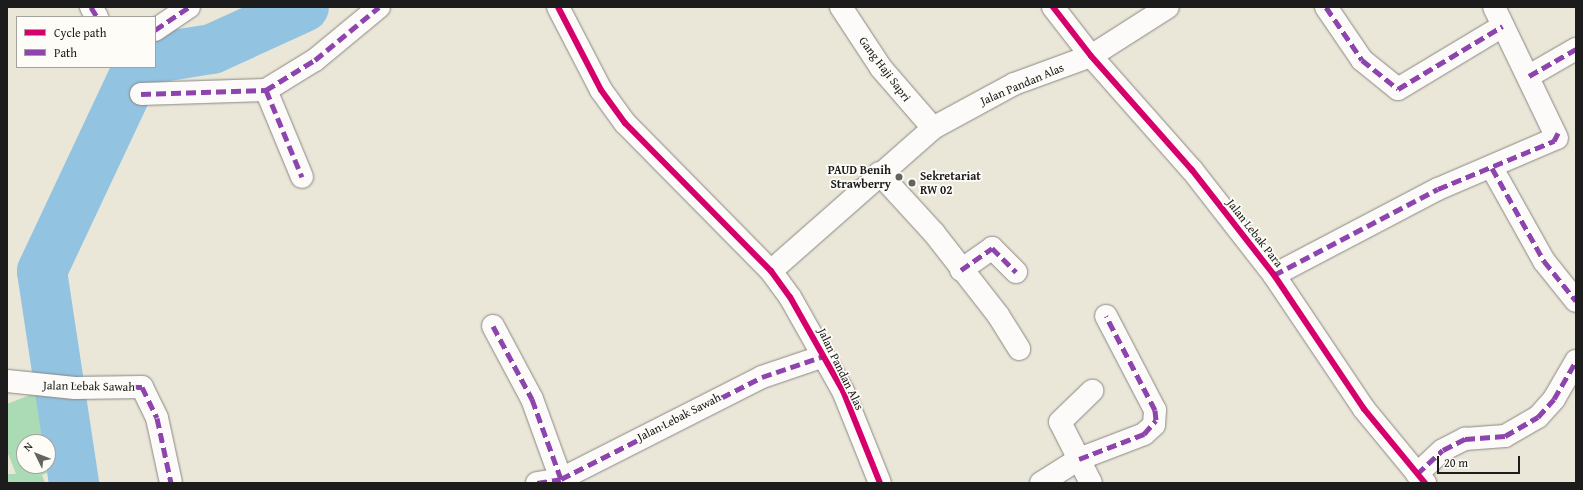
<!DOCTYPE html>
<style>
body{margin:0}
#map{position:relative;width:1583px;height:490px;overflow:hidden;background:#eae7d9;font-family:"Gentium Book Plus",serif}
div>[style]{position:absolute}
.green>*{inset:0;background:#abdbb5}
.river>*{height:50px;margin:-25px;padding:0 25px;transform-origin:25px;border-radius:25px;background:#92c3e1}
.roads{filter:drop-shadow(0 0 1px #898881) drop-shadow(0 0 1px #898881)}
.street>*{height:22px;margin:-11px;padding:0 11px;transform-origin:11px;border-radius:11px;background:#fcfbf9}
.quiet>*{height:5px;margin-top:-2.5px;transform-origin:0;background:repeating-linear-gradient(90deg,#8e44ad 0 10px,transparent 0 15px)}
.cycleway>*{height:6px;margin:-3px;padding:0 3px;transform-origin:3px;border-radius:3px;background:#d6006c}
.dots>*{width:11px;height:11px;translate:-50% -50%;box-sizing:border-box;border:2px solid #fdfcf7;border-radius:50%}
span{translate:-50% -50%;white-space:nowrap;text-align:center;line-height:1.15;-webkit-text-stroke:3.5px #fdfcf7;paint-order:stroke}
.street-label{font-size:12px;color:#1c1c1c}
.poi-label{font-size:12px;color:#1c1c1c;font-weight:700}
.right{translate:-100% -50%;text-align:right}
.left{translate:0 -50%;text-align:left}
.frame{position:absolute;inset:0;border:8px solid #1c1c1c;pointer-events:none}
.legend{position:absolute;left:16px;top:16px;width:140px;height:52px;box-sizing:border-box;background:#fdfcf7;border:1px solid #a3a29f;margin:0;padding:5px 7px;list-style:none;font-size:12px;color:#1c1c1c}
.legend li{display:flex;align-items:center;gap:8px;height:20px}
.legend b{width:20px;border:1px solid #a3a29f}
.north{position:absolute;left:16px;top:434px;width:40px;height:40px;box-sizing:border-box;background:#fdfcf7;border:1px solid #a3a29f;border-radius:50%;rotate:313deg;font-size:11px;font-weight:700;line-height:16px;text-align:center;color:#1c1c1c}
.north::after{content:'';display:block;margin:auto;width:14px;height:18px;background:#64635e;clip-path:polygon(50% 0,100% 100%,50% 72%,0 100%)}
.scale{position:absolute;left:1437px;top:456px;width:83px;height:18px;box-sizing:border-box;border:2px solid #1c1c1c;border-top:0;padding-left:5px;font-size:12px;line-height:14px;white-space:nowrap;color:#1c1c1c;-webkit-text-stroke:3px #fdfcf7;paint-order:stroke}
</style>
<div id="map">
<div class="green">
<i style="clip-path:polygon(evenodd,40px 391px,68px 465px,42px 475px,45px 483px,7px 483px,7px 474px,16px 474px,7px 451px,7px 404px,40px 391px,24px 442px,48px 442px,48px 466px,24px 466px,24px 442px)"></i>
</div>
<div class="river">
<i style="left:155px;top:58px;width:58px;rotate:-9deg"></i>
<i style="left:212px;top:49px;width:101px;rotate:-24.5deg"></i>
<i style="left:74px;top:483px;width:214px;rotate:-98.6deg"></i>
<i style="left:42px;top:271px;width:225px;rotate:-64.8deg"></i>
</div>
<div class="roads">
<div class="street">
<i style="left:91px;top:7px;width:12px;rotate:59deg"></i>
<i style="left:558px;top:7px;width:93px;rotate:62.6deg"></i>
<i style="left:601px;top:90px;width:41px;rotate:54deg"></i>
<i style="left:625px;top:123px;width:208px;rotate:45.4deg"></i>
<i style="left:771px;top:271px;width:32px;rotate:54deg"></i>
<i style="left:790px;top:297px;width:108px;rotate:60.6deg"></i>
<i style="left:843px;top:391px;width:99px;rotate:68.1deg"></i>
<i style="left:841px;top:7px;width:73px;rotate:56.7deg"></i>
<i style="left:881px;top:68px;width:79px;rotate:49.1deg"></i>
<i style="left:1053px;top:7px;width:62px;rotate:52.2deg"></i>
<i style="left:1091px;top:56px;width:152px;rotate:48.5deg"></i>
<i style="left:1192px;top:170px;width:133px;rotate:52deg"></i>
<i style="left:1274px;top:275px;width:161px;rotate:56.1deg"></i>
<i style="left:1364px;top:409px;width:96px;rotate:50.5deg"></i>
<i style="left:1326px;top:7px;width:64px;rotate:55.8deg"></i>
<i style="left:1362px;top:60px;width:46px;rotate:38.9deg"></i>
<i style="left:1398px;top:89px;width:122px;rotate:-31deg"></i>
<i style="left:155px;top:30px;width:41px;rotate:-34.1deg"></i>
<i style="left:1529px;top:76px;width:54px;rotate:-29.9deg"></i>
<i style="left:266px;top:90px;width:94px;rotate:67.5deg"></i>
<i style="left:141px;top:94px;width:125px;rotate:-1.8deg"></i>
<i style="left:266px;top:90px;width:57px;rotate:-31.5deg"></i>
<i style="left:315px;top:60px;width:83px;rotate:-39.6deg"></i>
<i style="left:1492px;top:168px;width:107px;rotate:60.8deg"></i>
<i style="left:1544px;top:261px;width:51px;rotate:51.3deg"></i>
<i style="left:879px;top:173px;width:81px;rotate:47.5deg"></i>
<i style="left:934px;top:233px;width:104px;rotate:52deg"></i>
<i style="left:998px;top:315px;width:40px;rotate:58deg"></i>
<i style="left:961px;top:270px;width:38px;rotate:-35deg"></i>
<i style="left:992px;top:248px;width:34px;rotate:45deg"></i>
<i style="left:771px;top:271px;width:216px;rotate:-41.4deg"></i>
<i style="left:933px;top:128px;width:92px;rotate:-28.5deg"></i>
<i style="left:1014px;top:84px;width:82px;rotate:-20deg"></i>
<i style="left:1091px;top:56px;width:91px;rotate:-32.5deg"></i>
<i style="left:1274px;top:275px;width:185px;rotate:-27.7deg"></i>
<i style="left:1438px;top:189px;width:129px;rotate:-23.2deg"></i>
<i style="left:1557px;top:138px;width:145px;rotate:-115.7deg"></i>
<i style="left:493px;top:326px;width:83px;rotate:61.9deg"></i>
<i style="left:532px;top:399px;width:85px;rotate:70.1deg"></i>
<i style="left:7px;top:381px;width:68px;rotate:5.9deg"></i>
<i style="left:75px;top:388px;width:67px;rotate:-0.9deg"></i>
<i style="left:142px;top:387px;width:34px;rotate:64deg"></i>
<i style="left:157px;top:418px;width:66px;rotate:77.8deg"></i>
<i style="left:1417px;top:474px;width:35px;rotate:-43deg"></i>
<i style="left:1443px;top:450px;width:25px;rotate:-27deg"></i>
<i style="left:1465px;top:439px;width:40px;rotate:-4.3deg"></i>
<i style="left:1505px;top:436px;width:38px;rotate:-30deg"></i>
<i style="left:1538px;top:417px;width:24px;rotate:-48deg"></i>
<i style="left:1554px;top:399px;width:44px;rotate:-59.9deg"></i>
<i style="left:537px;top:483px;width:24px;rotate:-9deg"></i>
<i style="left:561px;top:479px;width:225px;rotate:-26.9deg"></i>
<i style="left:762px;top:377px;width:65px;rotate:-18.7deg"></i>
<i style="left:1041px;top:483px;width:45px;rotate:-32.3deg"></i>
<i style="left:1079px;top:459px;width:70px;rotate:-21deg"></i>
<i style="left:1144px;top:434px;width:13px;rotate:-42deg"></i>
<i style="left:1154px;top:425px;width:15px;rotate:-86deg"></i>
<i style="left:1155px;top:410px;width:106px;rotate:-117.5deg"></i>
<i style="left:1091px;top:483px;width:68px;rotate:-116.9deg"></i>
<i style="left:1060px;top:422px;width:45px;rotate:-44.1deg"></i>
</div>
</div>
<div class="quiet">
<i style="left:91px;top:7px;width:12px;rotate:59deg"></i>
<i style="left:1326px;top:7px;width:64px;rotate:55.8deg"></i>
<i style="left:1362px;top:60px;width:46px;rotate:38.9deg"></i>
<i style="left:1398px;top:89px;width:122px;rotate:-31deg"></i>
<i style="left:155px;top:30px;width:41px;rotate:-34.1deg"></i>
<i style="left:1529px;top:76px;width:54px;rotate:-29.9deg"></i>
<i style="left:266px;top:90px;width:94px;rotate:67.5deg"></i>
<i style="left:141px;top:94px;width:125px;rotate:-1.8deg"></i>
<i style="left:266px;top:90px;width:57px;rotate:-31.5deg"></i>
<i style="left:315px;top:60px;width:83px;rotate:-39.6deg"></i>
<i style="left:1492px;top:168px;width:107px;rotate:60.8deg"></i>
<i style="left:1544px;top:261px;width:51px;rotate:51.3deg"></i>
<i style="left:961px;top:270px;width:38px;rotate:-35deg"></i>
<i style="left:992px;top:248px;width:34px;rotate:45deg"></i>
<i style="left:1274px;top:275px;width:185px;rotate:-27.7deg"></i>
<i style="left:1438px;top:189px;width:126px;rotate:-22.5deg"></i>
<i style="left:1554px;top:141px;width:9px;rotate:-63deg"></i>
<i style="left:493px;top:326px;width:83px;rotate:61.9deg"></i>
<i style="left:532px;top:399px;width:85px;rotate:70.1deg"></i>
<i style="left:43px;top:386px;width:99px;rotate:0.6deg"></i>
<i style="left:142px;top:387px;width:34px;rotate:64deg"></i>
<i style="left:157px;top:418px;width:66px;rotate:77.8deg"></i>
<i style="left:1079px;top:459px;width:70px;rotate:-21deg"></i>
<i style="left:1144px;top:434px;width:18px;rotate:-49deg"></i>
<i style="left:1156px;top:420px;width:10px;rotate:-96deg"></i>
<i style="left:1155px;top:410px;width:106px;rotate:-117.5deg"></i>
<i style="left:1417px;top:474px;width:35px;rotate:-43deg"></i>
<i style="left:1443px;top:450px;width:25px;rotate:-27deg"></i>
<i style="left:1465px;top:439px;width:40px;rotate:-4.3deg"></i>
<i style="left:1505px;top:436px;width:38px;rotate:-30deg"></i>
<i style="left:1538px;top:417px;width:24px;rotate:-48deg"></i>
<i style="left:1554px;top:399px;width:44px;rotate:-59.9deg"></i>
<i style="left:537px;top:483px;width:24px;rotate:-9deg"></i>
<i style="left:561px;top:479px;width:225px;rotate:-26.9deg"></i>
<i style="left:762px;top:377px;width:65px;rotate:-18.7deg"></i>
</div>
<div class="cycleway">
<i style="left:558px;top:7px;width:93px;rotate:62.6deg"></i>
<i style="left:601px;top:90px;width:41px;rotate:54deg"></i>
<i style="left:625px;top:123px;width:208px;rotate:45.4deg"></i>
<i style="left:771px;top:271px;width:32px;rotate:54deg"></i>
<i style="left:790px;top:297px;width:108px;rotate:60.6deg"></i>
<i style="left:843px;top:391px;width:99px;rotate:68.1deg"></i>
<i style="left:1053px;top:7px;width:62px;rotate:52.2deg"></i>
<i style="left:1091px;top:56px;width:152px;rotate:48.5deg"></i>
<i style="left:1192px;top:170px;width:133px;rotate:52deg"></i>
<i style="left:1274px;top:275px;width:161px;rotate:56.1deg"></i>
<i style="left:1364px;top:409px;width:96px;rotate:50.5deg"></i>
</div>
<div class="dots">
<i style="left:899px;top:177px;background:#64635e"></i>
<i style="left:912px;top:183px;background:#64635e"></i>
</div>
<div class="street-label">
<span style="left:885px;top:69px;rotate:53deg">Gang Haji Sapri</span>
<span style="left:1022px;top:84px;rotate:-23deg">Jalan Pandan Alas</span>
<span style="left:1255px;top:233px;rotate:52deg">Jalan Lebak Para</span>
<span style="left:841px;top:369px;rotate:64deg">Jalan Pandan Alas</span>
<span style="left:89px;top:386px;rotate:1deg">Jalan Lebak Sawah</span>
<span style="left:679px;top:417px;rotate:-27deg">Jalan Lebak Sawah</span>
</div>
<div class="poi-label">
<span class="right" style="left:891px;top:177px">PAUD Benih<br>Strawberry</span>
<span class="left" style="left:920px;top:183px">Sekretariat<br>RW 02</span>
</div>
<div class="frame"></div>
<ul class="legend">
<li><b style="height:5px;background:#d6006c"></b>Cycle path</li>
<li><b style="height:5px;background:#8e44ad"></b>Path</li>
</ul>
<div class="north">N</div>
<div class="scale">20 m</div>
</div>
